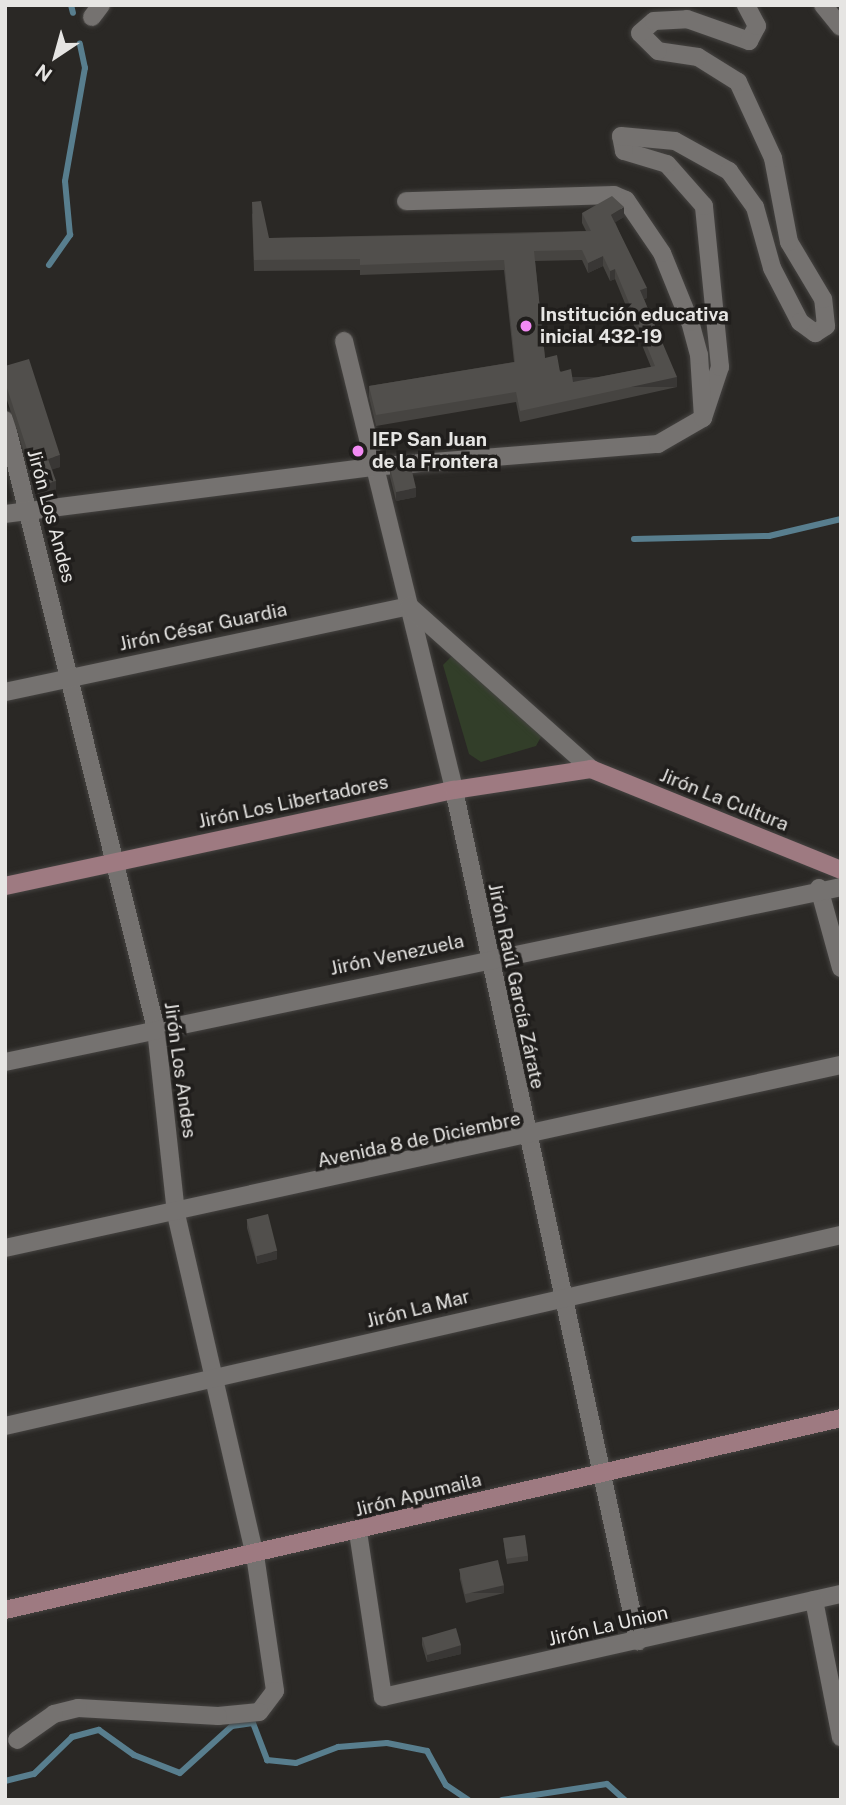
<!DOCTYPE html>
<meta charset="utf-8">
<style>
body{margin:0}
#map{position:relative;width:846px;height:1805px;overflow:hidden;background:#2a2825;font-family:"Public Sans",sans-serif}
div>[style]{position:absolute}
.green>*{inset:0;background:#323e29}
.stream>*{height:6px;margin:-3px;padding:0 3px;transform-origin:3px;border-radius:3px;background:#587e8e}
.roads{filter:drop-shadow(0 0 2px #454341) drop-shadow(0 0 2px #454341)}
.street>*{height:18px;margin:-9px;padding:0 9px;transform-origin:9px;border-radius:9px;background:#757270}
.secondary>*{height:18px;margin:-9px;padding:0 9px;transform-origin:9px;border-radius:9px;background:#9e7a81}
.wall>*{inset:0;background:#464441}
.shaded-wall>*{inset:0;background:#393735;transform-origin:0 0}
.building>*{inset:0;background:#514f4c;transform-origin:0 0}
.dots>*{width:19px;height:19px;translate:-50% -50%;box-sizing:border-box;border:4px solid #201e1c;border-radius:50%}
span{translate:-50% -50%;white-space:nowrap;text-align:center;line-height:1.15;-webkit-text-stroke:7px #201e1c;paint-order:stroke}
.poi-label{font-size:19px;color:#e6e5e3;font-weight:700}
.left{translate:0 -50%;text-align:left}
.street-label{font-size:19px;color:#e6e5e3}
.frame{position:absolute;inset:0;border:7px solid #e6e5e3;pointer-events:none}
.north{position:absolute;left:21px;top:21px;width:70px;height:70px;-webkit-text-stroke:5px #201e1c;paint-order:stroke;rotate:216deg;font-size:19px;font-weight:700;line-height:28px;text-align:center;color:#e6e5e3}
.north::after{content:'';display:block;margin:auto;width:24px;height:32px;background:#e6e5e3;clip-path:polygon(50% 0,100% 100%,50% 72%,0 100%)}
</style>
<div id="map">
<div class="green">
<i style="clip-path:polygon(452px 656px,545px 730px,536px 746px,481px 762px,469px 754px,443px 665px)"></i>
</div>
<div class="stream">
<i style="left:71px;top:5px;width:8px;rotate:76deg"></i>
<i style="left:49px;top:265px;width:37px;rotate:-55deg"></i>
<i style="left:70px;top:235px;width:54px;rotate:-95.3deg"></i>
<i style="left:65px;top:181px;width:115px;rotate:-80deg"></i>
<i style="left:85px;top:68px;width:25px;rotate:-102deg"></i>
<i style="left:634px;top:539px;width:135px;rotate:-1.3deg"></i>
<i style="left:769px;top:536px;width:74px;rotate:-13.3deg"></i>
<i style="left:5px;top:1781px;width:30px;rotate:-14deg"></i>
<i style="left:34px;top:1774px;width:53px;rotate:-44.2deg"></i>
<i style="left:72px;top:1737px;width:28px;rotate:-15deg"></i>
<i style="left:99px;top:1730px;width:43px;rotate:35.5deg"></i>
<i style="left:134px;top:1755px;width:49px;rotate:21.4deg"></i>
<i style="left:180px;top:1773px;width:70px;rotate:-42.1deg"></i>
<i style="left:232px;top:1726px;width:21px;rotate:-8deg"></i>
<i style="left:253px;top:1723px;width:40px;rotate:69deg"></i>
<i style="left:267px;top:1760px;width:29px;rotate:6deg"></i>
<i style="left:296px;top:1763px;width:45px;rotate:-20.9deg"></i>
<i style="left:338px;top:1747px;width:49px;rotate:-4.7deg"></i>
<i style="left:387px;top:1743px;width:41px;rotate:11.3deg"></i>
<i style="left:427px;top:1751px;width:39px;rotate:61deg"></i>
<i style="left:446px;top:1785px;width:27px;rotate:34deg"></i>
<i style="left:502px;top:1800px;width:106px;rotate:-8.7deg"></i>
<i style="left:607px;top:1784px;width:24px;rotate:42deg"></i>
</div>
<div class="roads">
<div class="street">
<i style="left:823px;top:5px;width:28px;rotate:51deg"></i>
<i style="left:92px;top:17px;width:15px;rotate:-53deg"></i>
<i style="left:344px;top:341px;width:462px;rotate:76.2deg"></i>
<i style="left:454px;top:790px;width:871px;rotate:77.8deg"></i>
<i style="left:703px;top:418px;width:54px;rotate:-71.6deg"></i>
<i style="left:720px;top:367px;width:162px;rotate:-95.7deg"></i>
<i style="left:704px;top:206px;width:56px;rotate:-131.4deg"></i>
<i style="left:667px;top:164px;width:45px;rotate:-163.2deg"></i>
<i style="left:624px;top:151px;width:15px;rotate:-101deg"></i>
<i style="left:621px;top:136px;width:54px;rotate:5.3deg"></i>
<i style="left:675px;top:141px;width:62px;rotate:29.1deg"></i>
<i style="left:729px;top:171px;width:44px;rotate:54.2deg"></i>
<i style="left:755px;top:207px;width:63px;rotate:74.4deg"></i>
<i style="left:772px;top:268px;width:61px;rotate:62.6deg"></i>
<i style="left:800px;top:322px;width:19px;rotate:36deg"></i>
<i style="left:815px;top:333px;width:13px;rotate:-32deg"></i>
<i style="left:826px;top:326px;width:27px;rotate:-96deg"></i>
<i style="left:823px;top:299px;width:66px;rotate:-120.8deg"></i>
<i style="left:789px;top:242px;width:86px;rotate:-100.8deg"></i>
<i style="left:773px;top:158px;width:84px;rotate:-114.7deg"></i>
<i style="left:738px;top:82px;width:47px;rotate:-148deg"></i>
<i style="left:698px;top:57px;width:40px;rotate:-171.5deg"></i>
<i style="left:658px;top:51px;width:25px;rotate:-135deg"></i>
<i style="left:640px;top:33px;width:18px;rotate:-41deg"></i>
<i style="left:654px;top:21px;width:33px;rotate:-3deg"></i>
<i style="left:687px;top:19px;width:66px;rotate:19.5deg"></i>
<i style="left:749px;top:41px;width:17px;rotate:-62deg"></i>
<i style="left:757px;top:26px;width:24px;rotate:-118deg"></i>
<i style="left:5px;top:420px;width:627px;rotate:76.07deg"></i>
<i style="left:156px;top:1029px;width:186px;rotate:83.8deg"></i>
<i style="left:176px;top:1214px;width:350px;rotate:77deg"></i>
<i style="left:255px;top:1555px;width:137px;rotate:81.6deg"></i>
<i style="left:275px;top:1691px;width:26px;rotate:127deg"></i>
<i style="left:259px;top:1712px;width:41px;rotate:174.4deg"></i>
<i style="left:218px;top:1716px;width:140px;rotate:-176.7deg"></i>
<i style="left:78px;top:1708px;width:25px;rotate:166deg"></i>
<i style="left:54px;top:1714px;width:45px;rotate:144.9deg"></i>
<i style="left:5px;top:514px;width:369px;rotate:-7.3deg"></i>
<i style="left:371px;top:467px;width:288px;rotate:-4.6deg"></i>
<i style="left:658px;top:444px;width:52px;rotate:-30deg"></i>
<i style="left:703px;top:418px;width:63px;rotate:-93.6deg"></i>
<i style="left:699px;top:355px;width:34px;rotate:-105deg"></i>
<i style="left:690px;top:322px;width:74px;rotate:-112.1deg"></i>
<i style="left:662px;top:253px;width:64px;rotate:-124.2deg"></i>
<i style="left:626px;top:200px;width:13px;rotate:-157deg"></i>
<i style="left:614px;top:195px;width:208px;rotate:178.3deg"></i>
<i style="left:5px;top:692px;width:413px;rotate:-12deg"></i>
<i style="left:409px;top:606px;width:244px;rotate:41.8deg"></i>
<i style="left:819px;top:888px;width:83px;rotate:74.6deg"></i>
<i style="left:5px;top:1062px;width:854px;rotate:-11.82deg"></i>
<i style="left:5px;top:1248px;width:856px;rotate:-12.35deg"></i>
<i style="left:5px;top:1426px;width:858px;rotate:-12.87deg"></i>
<i style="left:358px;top:1532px;width:167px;rotate:81.4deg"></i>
<i style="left:383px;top:1697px;width:469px;rotate:-12.7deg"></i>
<i style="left:814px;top:1600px;width:140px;rotate:78.9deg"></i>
</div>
<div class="secondary">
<i style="left:5px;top:886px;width:459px;rotate:-12.1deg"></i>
<i style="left:454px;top:790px;width:139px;rotate:-8.7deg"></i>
<i style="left:591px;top:769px;width:270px;rotate:22deg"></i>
<i style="left:5px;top:1610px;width:858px;rotate:-12.93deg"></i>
</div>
</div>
<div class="wall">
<i style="clip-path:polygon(evenodd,252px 213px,269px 238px,586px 231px,582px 223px,582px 213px,624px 217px,615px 222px,647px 298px,644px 299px,677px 387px,520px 422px,516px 402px,376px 426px,369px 397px,369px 386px,514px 362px,504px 270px,360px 275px,360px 270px,254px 271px,252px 213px,582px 260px,588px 273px,603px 266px,610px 281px,615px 279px,651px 367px,573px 382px,545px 358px,535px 261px,582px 260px)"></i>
<i style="clip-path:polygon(5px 366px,60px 467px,52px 469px,56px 493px,39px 498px,5px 394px)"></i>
<i style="clip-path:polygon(390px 468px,416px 497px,396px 501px,390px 477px)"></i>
<i style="clip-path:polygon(247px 1219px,277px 1259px,257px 1264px,247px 1228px)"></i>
<i style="clip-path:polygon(503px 1538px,528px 1556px,528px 1561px,507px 1564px)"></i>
<i style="clip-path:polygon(460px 1571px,504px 1593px,466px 1603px,460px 1579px)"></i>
<i style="clip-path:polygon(422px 1637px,461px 1654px,427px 1662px,422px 1645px)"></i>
</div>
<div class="shaded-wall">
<i style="clip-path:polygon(624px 207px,624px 217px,611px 225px,611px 215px)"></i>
<i style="clip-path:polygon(603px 256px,603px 266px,588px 273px,588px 263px)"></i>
<i style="clip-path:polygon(615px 269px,615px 279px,610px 281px,610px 271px)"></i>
<i style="clip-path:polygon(647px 288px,647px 298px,640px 300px,640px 290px)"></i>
<i style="left:677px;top:377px;width:10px;height:161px;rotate:90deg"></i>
<i style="clip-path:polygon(60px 455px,60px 467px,48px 471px,48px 459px)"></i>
<i style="clip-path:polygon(56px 481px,56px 493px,39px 498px,39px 486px)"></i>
<i style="clip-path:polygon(416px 488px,416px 497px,396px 501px,396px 492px)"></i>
<i style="clip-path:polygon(277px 1251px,277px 1259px,257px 1264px,257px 1256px)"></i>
<i style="left:504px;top:1585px;width:8px;height:39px;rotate:90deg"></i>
<i style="clip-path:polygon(461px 1645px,461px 1654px,427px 1662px,427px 1654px)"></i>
</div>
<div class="building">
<i style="clip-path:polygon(evenodd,612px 196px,624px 207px,611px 215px,647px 288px,640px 290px,677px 377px,520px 411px,516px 392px,376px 415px,369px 386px,515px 362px,504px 260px,360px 265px,360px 259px,254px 260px,252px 202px,261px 201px,269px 238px,511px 234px,591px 231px,582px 213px,612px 196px,582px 250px,588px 263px,603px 256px,610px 271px,615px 269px,655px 366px,573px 382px,571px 369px,560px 372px,557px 355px,545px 358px,534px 251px,582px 250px)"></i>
<i style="clip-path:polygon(29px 359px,60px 455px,48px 459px,56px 481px,39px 486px,5px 382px,5px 366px)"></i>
<i style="clip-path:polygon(411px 467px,416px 488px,396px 492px,390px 468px)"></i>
<i style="left:268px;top:1214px;width:38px;height:22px;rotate:76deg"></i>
<i style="left:525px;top:1535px;width:21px;height:22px;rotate:82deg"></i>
<i style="left:498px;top:1560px;width:26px;height:40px;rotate:77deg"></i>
<i style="left:456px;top:1628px;width:18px;height:35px;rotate:74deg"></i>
</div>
<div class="dots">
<i style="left:526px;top:326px;background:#f28af3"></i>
<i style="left:358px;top:451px;background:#f28af3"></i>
</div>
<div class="poi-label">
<span class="left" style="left:540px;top:326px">Institución educativa<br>inicial 432-19</span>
<span class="left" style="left:372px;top:451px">IEP San Juan<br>de la Frontera</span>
</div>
<div class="street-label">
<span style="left:51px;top:516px;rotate:75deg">Jirón Los Andes</span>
<span style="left:203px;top:627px;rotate:-12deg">Jirón César Guardia</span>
<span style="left:724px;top:800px;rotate:22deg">Jirón La Cultura</span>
<span style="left:293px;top:802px;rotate:-12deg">Jirón Los Libertadores</span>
<span style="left:397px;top:955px;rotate:-12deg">Jirón Venezuela</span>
<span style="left:516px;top:986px;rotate:78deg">Jirón Raúl García Zárate</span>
<span style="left:180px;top:1070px;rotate:82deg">Jirón Los Andes</span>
<span style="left:419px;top:1140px;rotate:-12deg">Avenida 8 de Diciembre</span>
<span style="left:418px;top:1309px;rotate:-14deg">Jirón La Mar</span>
<span style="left:418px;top:1495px;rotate:-14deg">Jirón Apumaila</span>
<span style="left:608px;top:1626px;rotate:-13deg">Jirón La Union</span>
</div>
<div class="frame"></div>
<div class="north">N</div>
</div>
